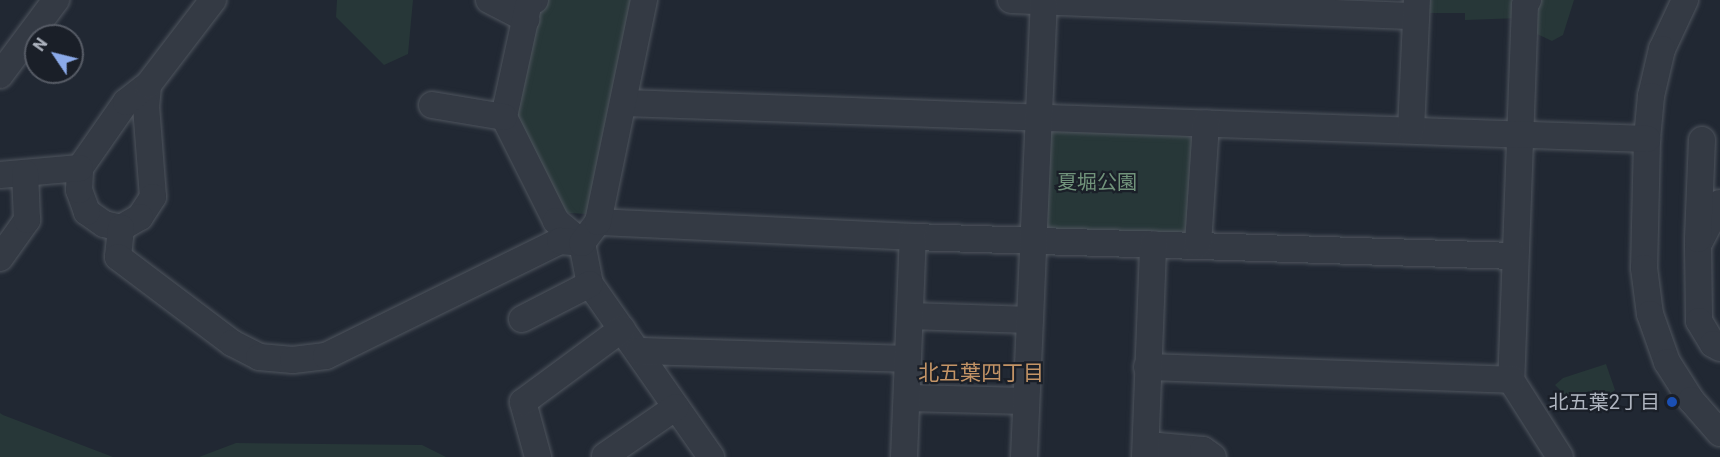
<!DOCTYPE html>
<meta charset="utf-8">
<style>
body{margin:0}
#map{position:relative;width:1720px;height:457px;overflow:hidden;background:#212833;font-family:Roboto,"Noto Sans JP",sans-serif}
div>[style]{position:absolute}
.green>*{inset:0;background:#273738}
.roads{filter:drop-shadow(0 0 2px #4f555e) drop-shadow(0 0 2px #4f555e)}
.minor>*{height:26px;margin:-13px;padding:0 13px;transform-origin:13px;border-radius:13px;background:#343a44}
.dots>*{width:16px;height:16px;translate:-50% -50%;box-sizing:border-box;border:3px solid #1a1f28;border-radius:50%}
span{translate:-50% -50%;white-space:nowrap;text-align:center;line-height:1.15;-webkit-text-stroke:4.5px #1a1f28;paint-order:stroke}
.park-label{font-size:20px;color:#71937b}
.poi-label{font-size:20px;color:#afb5c0}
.right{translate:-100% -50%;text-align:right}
.neighbourhood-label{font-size:21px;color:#c49466}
.north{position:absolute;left:24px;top:24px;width:60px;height:60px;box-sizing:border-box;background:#1a1f28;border:2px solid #565b65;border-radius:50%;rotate:305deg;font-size:16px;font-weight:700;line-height:24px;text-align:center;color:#afb5c0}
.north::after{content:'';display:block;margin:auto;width:21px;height:27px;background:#8baae9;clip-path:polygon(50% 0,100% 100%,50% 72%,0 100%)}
</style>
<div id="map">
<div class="green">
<i style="clip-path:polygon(337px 0,413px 0,408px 54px,384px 65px,336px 17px)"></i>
<i style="clip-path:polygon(543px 0,640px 0,587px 214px,569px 213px,560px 207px,512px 118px,536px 3px)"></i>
<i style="clip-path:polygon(1428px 0,1521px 0,1520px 18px,1465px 20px,1465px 13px,1427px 13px)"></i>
<i style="clip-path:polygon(1539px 0,1574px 0,1563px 35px,1552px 41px,1537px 34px,1534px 28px)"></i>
<i style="clip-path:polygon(1053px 128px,1188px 136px,1198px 144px,1188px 236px,1051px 230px,1041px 223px,1043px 137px)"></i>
<i style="clip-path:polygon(1606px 364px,1615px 390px,1599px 404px,1589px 394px,1576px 406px,1555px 385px,1563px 378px)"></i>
<i style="clip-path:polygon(0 413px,3px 415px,113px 457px,0 457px)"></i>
<i style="clip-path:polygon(236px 443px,422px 445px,446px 457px,199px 457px)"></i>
</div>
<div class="roads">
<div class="minor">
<i style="left:489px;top:0;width:42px;rotate:27.2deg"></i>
<i style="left:535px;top:0;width:6px;rotate:162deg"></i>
<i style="left:529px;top:2px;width:118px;rotate:102.3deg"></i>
<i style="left:504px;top:117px;width:116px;rotate:63.4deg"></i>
<i style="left:556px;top:221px;width:34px;rotate:40deg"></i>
<i style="left:582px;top:243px;width:42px;rotate:79deg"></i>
<i style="left:590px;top:284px;width:211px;rotate:55deg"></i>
<i style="left:1011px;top:0;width:405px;rotate:2.3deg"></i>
<i style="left:1528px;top:0;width:6px;rotate:121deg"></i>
<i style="left:1525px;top:5px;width:375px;rotate:92.1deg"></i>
<i style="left:1511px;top:380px;width:91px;rotate:57.5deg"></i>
<i style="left:1685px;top:0;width:54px;rotate:115.1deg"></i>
<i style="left:1662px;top:49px;width:48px;rotate:103.2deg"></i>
<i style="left:1651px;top:96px;width:43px;rotate:95.3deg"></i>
<i style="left:1647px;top:139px;width:129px;rotate:91.3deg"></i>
<i style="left:1644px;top:268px;width:46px;rotate:82.6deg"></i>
<i style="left:1650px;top:314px;width:51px;rotate:70.5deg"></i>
<i style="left:1667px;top:362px;width:45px;rotate:57.7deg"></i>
<i style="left:1691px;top:400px;width:44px;rotate:48.7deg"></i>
<i style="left:0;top:75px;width:94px;rotate:-53.3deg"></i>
<i style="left:148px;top:85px;width:21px;rotate:95deg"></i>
<i style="left:146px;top:106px;width:91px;rotate:85.6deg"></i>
<i style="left:153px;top:197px;width:24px;rotate:123deg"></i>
<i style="left:140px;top:217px;width:22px;rotate:150deg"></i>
<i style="left:121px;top:228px;width:17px;rotate:-167deg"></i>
<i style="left:104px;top:224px;width:21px;rotate:-145deg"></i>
<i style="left:87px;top:212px;width:23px;rotate:-110deg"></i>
<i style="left:79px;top:190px;width:22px;rotate:-87deg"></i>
<i style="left:80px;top:168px;width:80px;rotate:-55.1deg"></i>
<i style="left:126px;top:102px;width:28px;rotate:-38deg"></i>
<i style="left:148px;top:85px;width:107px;rotate:-52.6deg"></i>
<i style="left:625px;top:103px;width:1023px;rotate:2.02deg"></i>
<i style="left:432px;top:105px;width:73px;rotate:9.5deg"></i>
<i style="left:1411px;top:130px;width:130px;rotate:-87.4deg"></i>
<i style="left:0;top:175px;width:80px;rotate:-5deg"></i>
<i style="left:1720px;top:203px;width:47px;rotate:117.6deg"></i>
<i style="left:1698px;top:245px;width:76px;rotate:89.2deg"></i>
<i style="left:1699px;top:321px;width:27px;rotate:59deg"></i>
<i style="left:1713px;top:344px;width:8px;rotate:30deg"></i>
<i style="left:598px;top:222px;width:315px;rotate:2.7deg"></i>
<i style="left:913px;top:237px;width:602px;rotate:1.81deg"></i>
<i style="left:121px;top:228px;width:29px;rotate:96deg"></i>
<i style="left:118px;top:257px;width:143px;rotate:37deg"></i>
<i style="left:232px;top:343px;width:30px;rotate:27deg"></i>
<i style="left:259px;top:357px;width:34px;rotate:5deg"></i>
<i style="left:293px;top:360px;width:33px;rotate:-7deg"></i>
<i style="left:326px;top:356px;width:261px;rotate:-26.2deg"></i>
<i style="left:560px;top:241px;width:22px;rotate:5deg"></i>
<i style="left:582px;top:243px;width:26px;rotate:-53deg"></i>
<i style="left:598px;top:222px;width:227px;rotate:-78.3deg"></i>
<i style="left:1698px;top:239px;width:99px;rotate:-87.7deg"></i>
<i style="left:1198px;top:244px;width:121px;rotate:-86.2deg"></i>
<i style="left:0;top:258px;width:47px;rotate:-54.6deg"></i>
<i style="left:27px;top:220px;width:47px;rotate:-92.4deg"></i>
<i style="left:910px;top:316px;width:120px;rotate:1.9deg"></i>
<i style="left:522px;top:319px;width:76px;rotate:-27.2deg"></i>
<i style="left:638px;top:351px;width:268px;rotate:1.7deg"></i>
<i style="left:1147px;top:367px;width:364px;rotate:2deg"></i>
<i style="left:907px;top:398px;width:119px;rotate:1.4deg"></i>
<i style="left:1147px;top:445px;width:56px;rotate:5.1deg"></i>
<i style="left:1203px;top:450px;width:12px;rotate:35deg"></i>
<i style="left:605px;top:456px;width:86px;rotate:-34.6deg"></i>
<i style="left:538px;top:457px;width:57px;rotate:-105.3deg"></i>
<i style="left:523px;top:402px;width:123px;rotate:-36.4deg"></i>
<i style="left:904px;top:457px;width:220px;rotate:-87.7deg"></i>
<i style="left:1024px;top:457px;width:457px;rotate:-87.5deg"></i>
<i style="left:1145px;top:457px;width:213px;rotate:-87.8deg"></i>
</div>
</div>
<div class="dots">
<i style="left:1672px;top:402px;background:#1a4fb4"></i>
</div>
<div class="park-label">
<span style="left:1097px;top:182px">夏堀公園</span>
</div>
<div class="poi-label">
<span class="right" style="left:1660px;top:402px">北五葉2丁目</span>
</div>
<div class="neighbourhood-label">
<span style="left:981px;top:373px">北五葉四丁目</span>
</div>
<div class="north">N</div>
</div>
